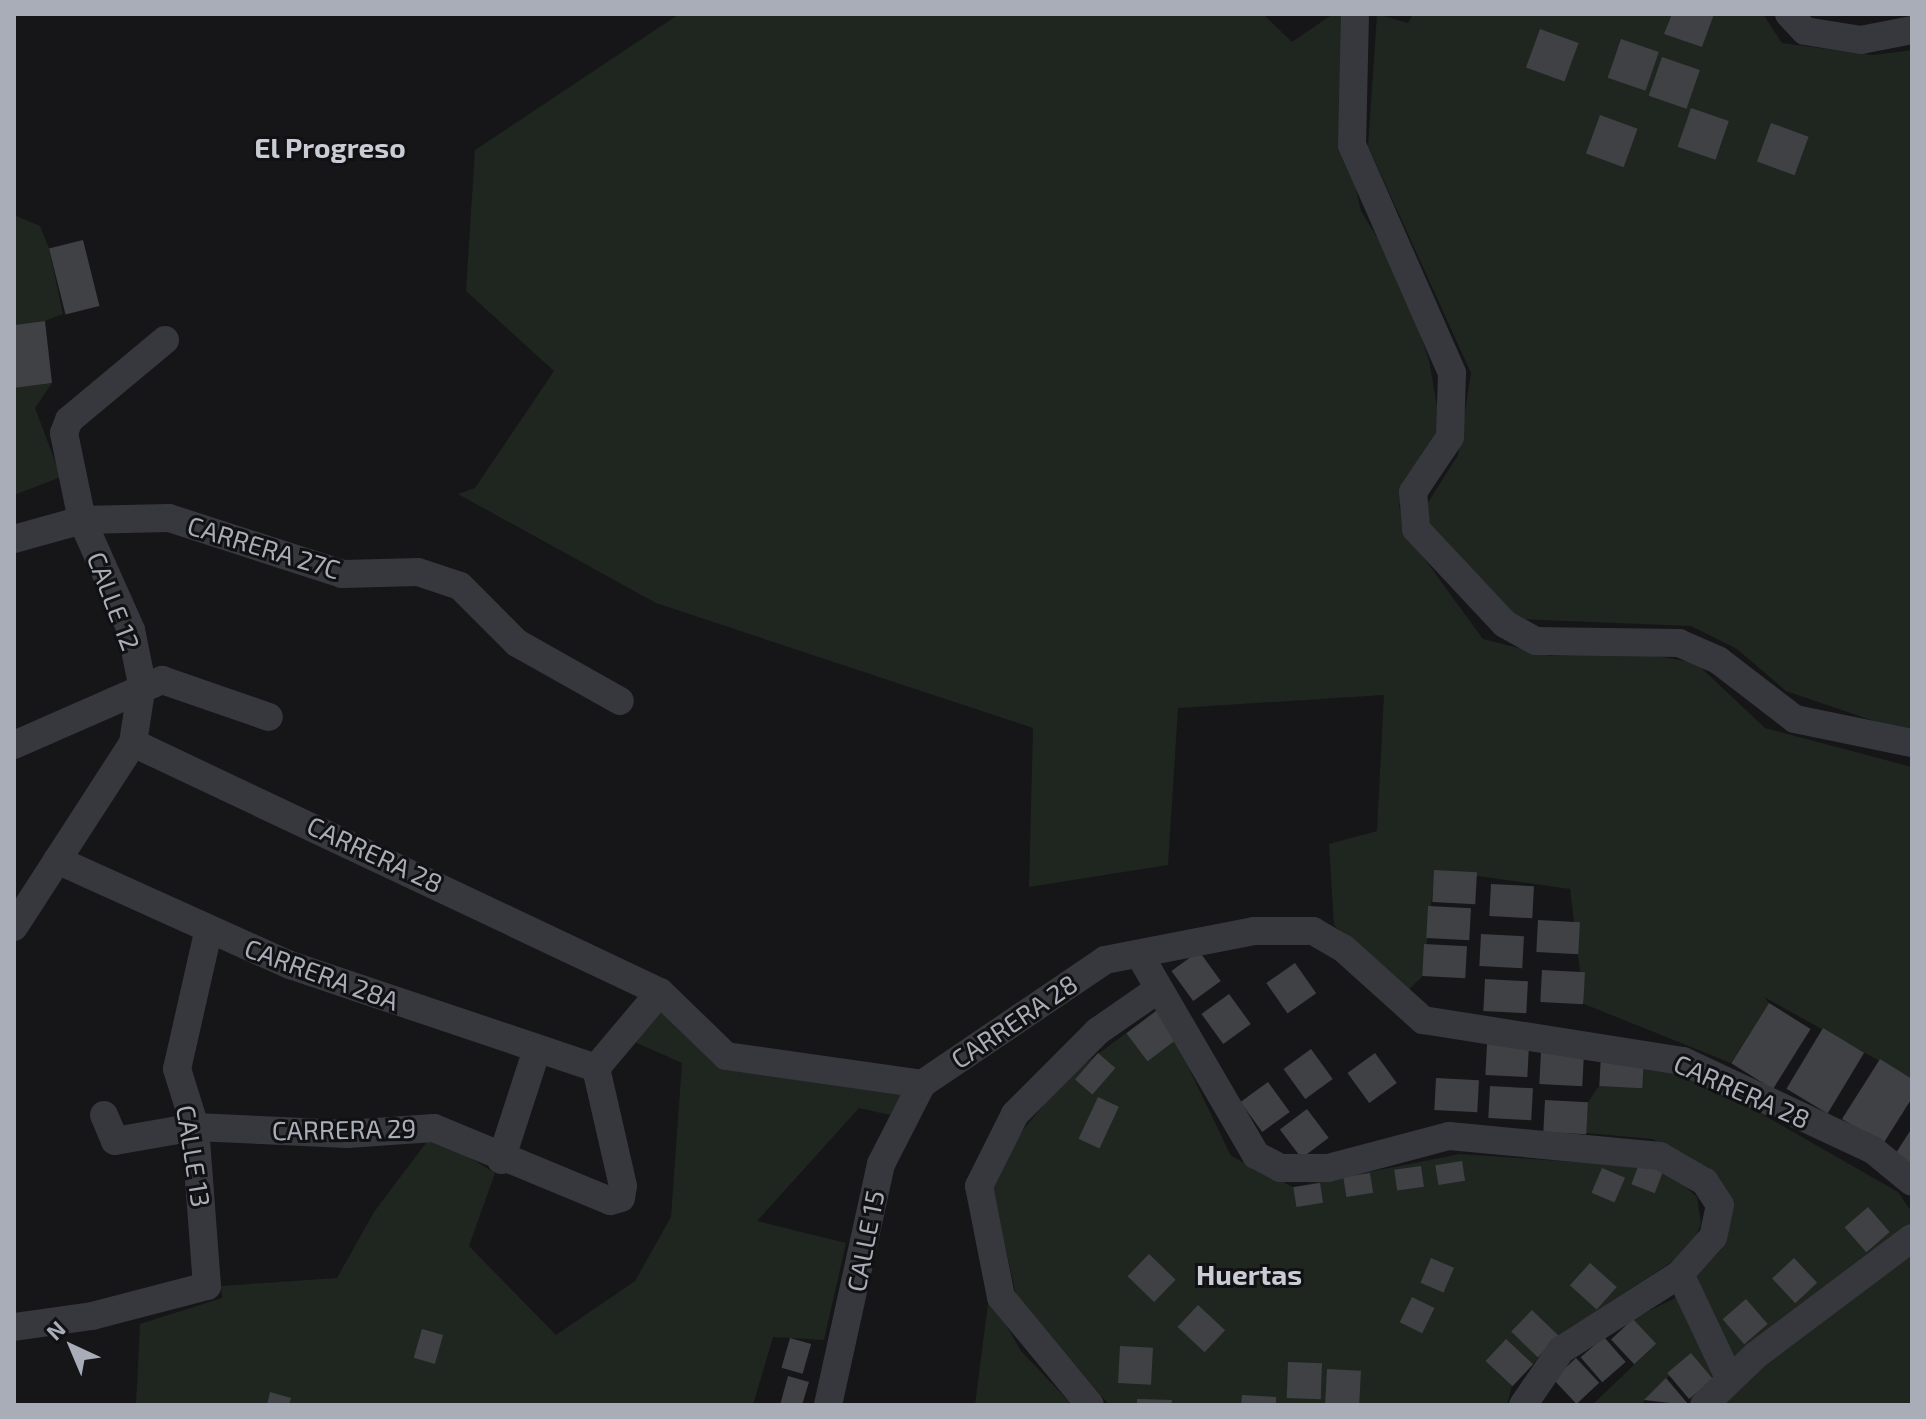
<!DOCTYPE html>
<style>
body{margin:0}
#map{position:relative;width:1926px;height:1419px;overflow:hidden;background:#161618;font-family:"Exo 2",sans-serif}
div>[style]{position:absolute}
.green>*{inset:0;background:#1e261f}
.building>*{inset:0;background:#404145;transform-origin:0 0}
.street>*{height:28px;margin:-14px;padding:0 14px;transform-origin:14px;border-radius:14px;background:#37383d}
span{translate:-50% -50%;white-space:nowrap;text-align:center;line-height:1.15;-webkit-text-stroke:6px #111113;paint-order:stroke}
.street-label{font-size:26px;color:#a8adb8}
.neighbourhood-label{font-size:28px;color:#c9ccd4;font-weight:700}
.frame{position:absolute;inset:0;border:16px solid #a8adb8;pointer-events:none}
.north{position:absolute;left:32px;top:1307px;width:80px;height:80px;-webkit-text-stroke:6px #111113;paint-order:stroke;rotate:316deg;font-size:22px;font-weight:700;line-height:32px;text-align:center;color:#a8adb8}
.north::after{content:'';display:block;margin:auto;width:28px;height:36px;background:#a8adb8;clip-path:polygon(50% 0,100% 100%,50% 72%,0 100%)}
</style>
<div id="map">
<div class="green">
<i style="clip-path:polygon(679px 14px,1263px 14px,1292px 42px,1333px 14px,1352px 14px,1343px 132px,1361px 211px,1398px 272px,1429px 360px,1440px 424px,1399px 506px,1410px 539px,1483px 639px,1549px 656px,1640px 653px,1696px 663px,1765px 728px,1912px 767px,1912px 1079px,1764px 997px,1769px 1003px,1731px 1063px,1584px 1004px,1570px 889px,1435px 870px,1423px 976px,1406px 992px,1334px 925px,1329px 844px,1377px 831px,1384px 695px,1178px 708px,1168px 865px,1029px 887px,1033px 728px,656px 603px,458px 494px,475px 488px,554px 371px,466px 291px,475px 150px)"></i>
<i style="clip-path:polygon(1377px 14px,1408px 23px,1413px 14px,1763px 14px,1782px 43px,1873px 55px,1912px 50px,1912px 734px,1786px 691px,1737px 649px,1691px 626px,1520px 619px,1443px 554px,1422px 512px,1458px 455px,1471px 373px,1368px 146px)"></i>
<i style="clip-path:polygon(14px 215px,40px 226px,49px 248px,63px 314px,45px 321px,14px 325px)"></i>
<i style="clip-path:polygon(52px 383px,35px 408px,61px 477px,14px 495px,14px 388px)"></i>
<i style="clip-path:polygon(668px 1005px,716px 1060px,906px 1090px,890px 1115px,859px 1108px,757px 1221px,846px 1243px,824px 1340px,773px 1337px,753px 1405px,136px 1405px,140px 1324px,222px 1298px,221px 1286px,337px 1278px,374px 1212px,432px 1135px,495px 1173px,469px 1246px,556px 1335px,635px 1281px,671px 1217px,682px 1063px,630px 1040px)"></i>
<i style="clip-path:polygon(1160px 1008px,1231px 1156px,1293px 1187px,1460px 1154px,1664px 1168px,1697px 1197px,1701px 1223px,1691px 1249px,1559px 1336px,1512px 1386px,1507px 1405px,1109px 1405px,1016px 1295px,993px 1190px,998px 1160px,1067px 1077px)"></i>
<i style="clip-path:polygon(1644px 1056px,1725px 1093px,1898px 1192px,1911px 1211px,1912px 1232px,1734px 1362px,1693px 1280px,1726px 1244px,1728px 1198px,1653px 1139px,1586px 1133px,1588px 1102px,1599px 1086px,1641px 1087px)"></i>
<i style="clip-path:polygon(1912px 1252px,1912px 1405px,1722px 1405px,1789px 1340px)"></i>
<i style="clip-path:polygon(1683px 1294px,1719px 1374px,1713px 1379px,1691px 1354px,1640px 1405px,1592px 1405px,1656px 1344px,1633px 1319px)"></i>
<i style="clip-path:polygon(989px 1296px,1021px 1351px,1072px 1405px,975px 1405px)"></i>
</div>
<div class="building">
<i style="clip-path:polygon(1672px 14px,1714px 14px,1702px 47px,1664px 34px)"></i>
<i style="left:1540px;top:29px;width:41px;height:41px;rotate:20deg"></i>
<i style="left:1621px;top:39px;width:40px;height:41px;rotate:19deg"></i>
<i style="left:1662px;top:57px;width:40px;height:41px;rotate:19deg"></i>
<i style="left:1691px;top:108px;width:40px;height:41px;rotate:19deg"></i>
<i style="left:1600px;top:115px;width:40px;height:41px;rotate:20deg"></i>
<i style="left:1771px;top:123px;width:40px;height:41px;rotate:20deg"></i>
<i style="left:83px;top:240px;width:68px;height:35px;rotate:76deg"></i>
<i style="clip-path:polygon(45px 321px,52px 383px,14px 388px,14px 325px)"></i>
<i style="left:1434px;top:870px;width:43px;height:32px;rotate:3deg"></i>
<i style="left:1491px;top:884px;width:43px;height:32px;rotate:3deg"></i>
<i style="left:1428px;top:906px;width:43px;height:32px;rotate:3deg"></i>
<i style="left:1538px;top:920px;width:42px;height:32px;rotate:3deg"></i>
<i style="left:1481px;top:934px;width:43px;height:32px;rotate:3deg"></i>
<i style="left:1424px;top:944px;width:43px;height:32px;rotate:3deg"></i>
<i style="left:1199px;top:951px;width:37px;height:34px;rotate:54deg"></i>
<i style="left:1295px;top:963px;width:37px;height:35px;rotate:55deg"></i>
<i style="left:1542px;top:970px;width:43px;height:32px;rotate:3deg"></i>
<i style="left:1485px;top:979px;width:43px;height:32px;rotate:3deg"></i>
<i style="left:1229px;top:994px;width:37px;height:34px;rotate:54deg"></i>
<i style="left:1769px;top:1003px;width:49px;height:71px;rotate:32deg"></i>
<i style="left:1160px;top:1008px;width:35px;height:42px;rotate:53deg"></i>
<i style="left:1823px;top:1028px;width:48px;height:71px;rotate:31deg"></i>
<i style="left:1487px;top:1044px;width:42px;height:31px;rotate:3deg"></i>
<i style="left:1311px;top:1049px;width:37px;height:34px;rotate:54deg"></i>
<i style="left:1541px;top:1052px;width:43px;height:32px;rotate:3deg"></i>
<i style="left:1098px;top:1053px;width:23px;height:35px;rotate:41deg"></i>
<i style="left:1375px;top:1053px;width:37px;height:34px;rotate:54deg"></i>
<i style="left:1601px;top:1054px;width:43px;height:32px;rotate:3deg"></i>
<i style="clip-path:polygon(1880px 1059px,1912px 1079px,1912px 1098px,1883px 1144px,1842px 1119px)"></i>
<i style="left:1436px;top:1078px;width:43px;height:32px;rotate:3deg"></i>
<i style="left:1268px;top:1082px;width:37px;height:34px;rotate:54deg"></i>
<i style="left:1490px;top:1086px;width:43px;height:32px;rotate:3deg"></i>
<i style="left:1098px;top:1097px;width:23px;height:46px;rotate:25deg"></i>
<i style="left:1545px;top:1100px;width:43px;height:32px;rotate:3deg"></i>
<i style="left:1307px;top:1109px;width:36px;height:34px;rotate:53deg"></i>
<i style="clip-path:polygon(1912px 1128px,1912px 1167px,1894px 1156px)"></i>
<i style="left:1641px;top:1159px;width:25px;height:27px;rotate:21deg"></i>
<i style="left:1462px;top:1161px;width:20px;height:27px;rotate:81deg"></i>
<i style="left:1421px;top:1166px;width:21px;height:27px;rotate:82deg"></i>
<i style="left:1602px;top:1168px;width:25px;height:27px;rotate:23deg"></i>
<i style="left:1370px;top:1173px;width:20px;height:27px;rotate:81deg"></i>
<i style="left:1320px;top:1183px;width:20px;height:27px;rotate:81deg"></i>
<i style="left:1868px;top:1207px;width:33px;height:31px;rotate:49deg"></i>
<i style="left:1149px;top:1254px;width:37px;height:31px;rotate:44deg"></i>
<i style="left:1431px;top:1258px;width:25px;height:27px;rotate:23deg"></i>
<i style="left:1794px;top:1258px;width:34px;height:30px;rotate:47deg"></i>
<i style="left:1590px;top:1263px;width:36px;height:30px;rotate:42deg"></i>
<i style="left:1412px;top:1297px;width:25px;height:28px;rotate:26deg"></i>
<i style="left:1746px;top:1299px;width:33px;height:31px;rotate:49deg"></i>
<i style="left:1198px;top:1305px;width:37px;height:30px;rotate:43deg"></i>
<i style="left:1532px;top:1310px;width:37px;height:30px;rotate:44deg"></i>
<i style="left:1633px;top:1319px;width:34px;height:30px;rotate:47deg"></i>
<i style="left:422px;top:1329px;width:22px;height:30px;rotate:16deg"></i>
<i style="left:1604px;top:1337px;width:33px;height:31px;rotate:49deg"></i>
<i style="left:790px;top:1338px;width:22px;height:31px;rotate:16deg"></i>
<i style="left:1506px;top:1339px;width:37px;height:30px;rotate:43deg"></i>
<i style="left:1120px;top:1346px;width:33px;height:37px;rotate:3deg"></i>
<i style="left:1691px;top:1353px;width:34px;height:31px;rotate:50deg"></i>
<i style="left:1576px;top:1358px;width:34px;height:31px;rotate:47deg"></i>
<i style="left:1288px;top:1362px;width:34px;height:36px;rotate:2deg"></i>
<i style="left:1327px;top:1369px;width:34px;height:36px;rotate:3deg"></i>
<i style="clip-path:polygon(788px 1376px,809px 1382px,802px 1405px,780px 1405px)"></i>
<i style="clip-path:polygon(1666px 1378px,1688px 1404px,1687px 1405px,1644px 1400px)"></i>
<i style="clip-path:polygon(270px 1392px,291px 1398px,289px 1405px,267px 1405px)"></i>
<i style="clip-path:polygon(1242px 1395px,1276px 1397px,1276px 1405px,1241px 1405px)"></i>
<i style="clip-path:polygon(1137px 1399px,1172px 1400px,1171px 1405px,1137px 1405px)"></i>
</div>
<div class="street">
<i style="left:1355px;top:14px;width:131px;rotate:91.3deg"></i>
<i style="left:1352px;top:145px;width:249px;rotate:66.3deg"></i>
<i style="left:1452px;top:373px;width:64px;rotate:91.8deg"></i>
<i style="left:1450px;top:437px;width:66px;rotate:123.9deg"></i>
<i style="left:1413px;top:492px;width:37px;rotate:85deg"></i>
<i style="left:1416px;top:529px;width:130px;rotate:46.9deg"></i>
<i style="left:1505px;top:624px;width:35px;rotate:29deg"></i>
<i style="left:1536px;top:641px;width:143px;rotate:0.8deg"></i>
<i style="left:1679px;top:643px;width:43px;rotate:23.6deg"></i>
<i style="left:1718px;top:660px;width:97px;rotate:37.5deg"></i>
<i style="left:1795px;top:719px;width:119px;rotate:11.6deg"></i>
<i style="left:1789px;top:14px;width:23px;rotate:47deg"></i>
<i style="left:1805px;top:31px;width:57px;rotate:9.1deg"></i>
<i style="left:1861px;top:40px;width:52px;rotate:-11.1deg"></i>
<i style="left:14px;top:539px;width:71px;rotate:-15.6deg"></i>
<i style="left:82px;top:520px;width:87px;rotate:-1.3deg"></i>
<i style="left:169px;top:518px;width:182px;rotate:17.9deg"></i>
<i style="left:342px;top:574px;width:76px;rotate:-1.5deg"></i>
<i style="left:418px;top:572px;width:44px;rotate:18.4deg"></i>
<i style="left:460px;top:586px;width:81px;rotate:45deg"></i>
<i style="left:517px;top:643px;width:118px;rotate:29.4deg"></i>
<i style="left:133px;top:743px;width:583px;rotate:25.29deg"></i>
<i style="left:660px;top:992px;width:92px;rotate:44.1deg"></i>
<i style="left:726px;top:1056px;width:198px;rotate:8.1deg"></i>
<i style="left:922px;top:1084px;width:221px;rotate:-34.1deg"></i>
<i style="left:1105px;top:960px;width:152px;rotate:-11deg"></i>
<i style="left:1254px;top:931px;width:59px"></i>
<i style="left:1313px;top:931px;width:34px;rotate:30deg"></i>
<i style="left:1343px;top:948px;width:108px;rotate:42deg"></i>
<i style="left:1423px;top:1020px;width:263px;rotate:9deg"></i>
<i style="left:1683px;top:1061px;width:210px;rotate:25.1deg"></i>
<i style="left:1873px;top:1150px;width:50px;rotate:39.4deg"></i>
<i style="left:14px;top:745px;width:162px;rotate:-23.7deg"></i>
<i style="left:162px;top:680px;width:113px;rotate:19.1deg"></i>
<i style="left:57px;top:860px;width:256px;rotate:24.3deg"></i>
<i style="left:290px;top:965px;width:323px;rotate:18.6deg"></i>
<i style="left:14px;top:927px;width:219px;rotate:-57.1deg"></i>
<i style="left:133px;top:743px;width:60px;rotate:-81.3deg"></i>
<i style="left:142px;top:684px;width:55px;rotate:-101.5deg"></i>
<i style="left:131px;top:630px;width:120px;rotate:-114deg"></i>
<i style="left:82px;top:520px;width:89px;rotate:-101.7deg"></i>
<i style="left:64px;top:433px;width:14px;rotate:-69deg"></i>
<i style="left:69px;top:420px;width:125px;rotate:-39.8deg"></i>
<i style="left:1139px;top:954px;width:233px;rotate:59.8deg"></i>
<i style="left:1256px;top:1155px;width:27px;rotate:28deg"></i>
<i style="left:1280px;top:1168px;width:48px"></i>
<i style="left:1328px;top:1168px;width:125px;rotate:-14.8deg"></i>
<i style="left:1449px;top:1136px;width:212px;rotate:5.4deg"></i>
<i style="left:1660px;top:1156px;width:52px;rotate:30deg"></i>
<i style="left:1705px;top:1182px;width:27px;rotate:57deg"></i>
<i style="left:1720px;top:1205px;width:33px;rotate:102deg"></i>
<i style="left:1713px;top:1237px;width:50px;rotate:131.7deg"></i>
<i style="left:1680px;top:1274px;width:141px;rotate:147.4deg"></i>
<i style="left:1561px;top:1350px;width:67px;rotate:124.6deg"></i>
<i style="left:104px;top:1115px;width:28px;rotate:67deg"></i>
<i style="left:115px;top:1141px;width:81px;rotate:-9.9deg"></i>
<i style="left:195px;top:1127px;width:152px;rotate:2.6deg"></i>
<i style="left:347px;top:1134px;width:87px;rotate:-3.9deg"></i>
<i style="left:434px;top:1128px;width:191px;rotate:22.5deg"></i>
<i style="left:610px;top:1201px;width:11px;rotate:-15deg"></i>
<i style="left:621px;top:1198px;width:12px;rotate:-81deg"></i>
<i style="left:623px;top:1186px;width:121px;rotate:-102.9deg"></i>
<i style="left:596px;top:1068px;width:99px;rotate:-49.9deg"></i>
<i style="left:501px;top:1160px;width:117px;rotate:-72deg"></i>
<i style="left:1680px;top:1274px;width:117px;rotate:64.7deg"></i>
<i style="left:14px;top:1327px;width:79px;rotate:-8deg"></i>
<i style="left:92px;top:1316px;width:119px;rotate:-14.6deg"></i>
<i style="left:207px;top:1286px;width:159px;rotate:-94.3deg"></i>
<i style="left:195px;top:1127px;width:61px;rotate:-107.2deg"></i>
<i style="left:177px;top:1069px;width:139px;rotate:-77.2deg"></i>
<i style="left:828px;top:1405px;width:247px;rotate:-77.6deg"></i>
<i style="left:881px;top:1164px;width:90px;rotate:-62.9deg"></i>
<i style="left:1090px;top:1405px;width:140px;rotate:-129.5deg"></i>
<i style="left:1001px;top:1297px;width:113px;rotate:-101.2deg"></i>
<i style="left:979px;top:1186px;width:80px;rotate:-63.4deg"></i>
<i style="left:1015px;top:1114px;width:117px;rotate:-45deg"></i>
<i style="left:1098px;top:1031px;width:72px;rotate:-34.8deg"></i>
<i style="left:1704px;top:1405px;width:72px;rotate:-43.9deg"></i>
<i style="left:1756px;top:1355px;width:195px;rotate:-36.9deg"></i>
</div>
<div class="street-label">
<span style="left:264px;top:547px;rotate:17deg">CARRERA 27C</span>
<span style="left:114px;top:601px;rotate:69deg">CALLE 12</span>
<span style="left:375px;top:854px;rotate:25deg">CARRERA 28</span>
<span style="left:322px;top:974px;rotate:20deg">CARRERA 28A</span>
<span style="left:1014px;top:1021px;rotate:-34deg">CARRERA 28</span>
<span style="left:1742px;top:1091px;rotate:24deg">CARRERA 28</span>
<span style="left:344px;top:1129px;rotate:-1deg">CARRERA 29</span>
<span style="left:194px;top:1156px;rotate:81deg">CALLE 13</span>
<span style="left:865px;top:1241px;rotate:-79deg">CALLE 15</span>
</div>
<div class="neighbourhood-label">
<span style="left:330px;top:147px">El Progreso</span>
<span style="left:1249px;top:1274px">Huertas</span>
</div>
<div class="frame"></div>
<div class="north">N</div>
</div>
